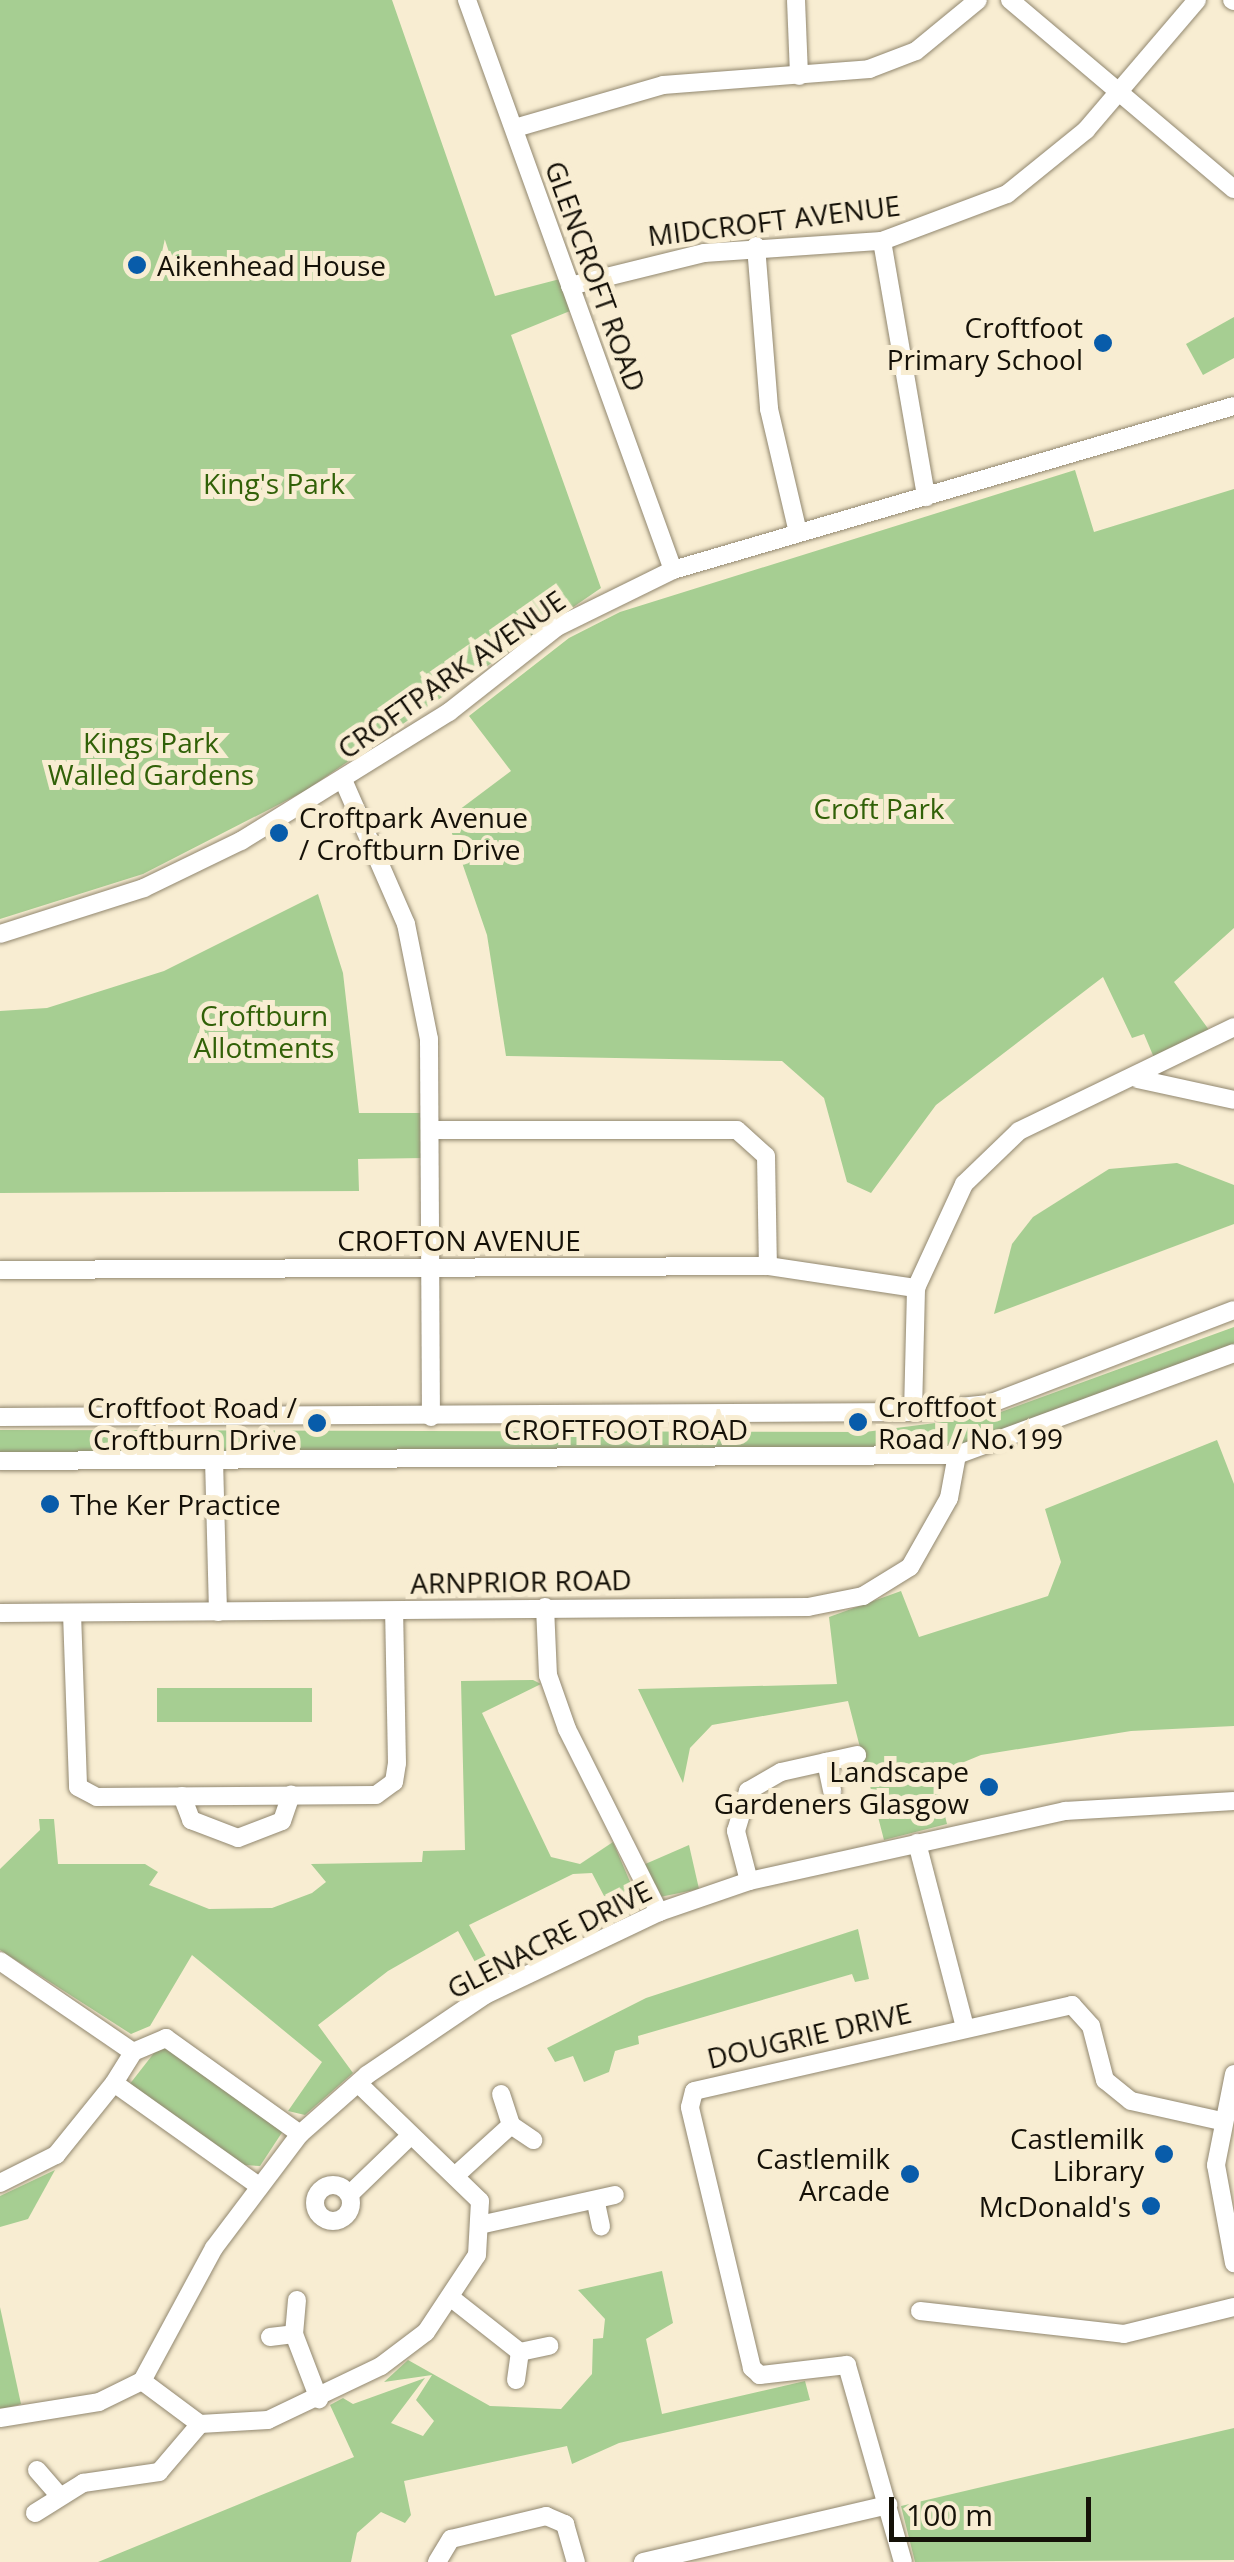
<!DOCTYPE html>
<style>
body{margin:0}
#map{position:relative;width:1234px;height:2562px;overflow:hidden;background:#f8edd2;font-family:"Open Sans",sans-serif}
div>[style]{position:absolute}
.green>*{inset:0;background:#a6ce92;transform-origin:0 0}
.roads{filter:drop-shadow(0 0 2px #91876f) drop-shadow(0 0 2px #91876f)}
.minor>*{height:18px;margin:-9px;padding:0 9px;transform-origin:9px;border-radius:9px;background:#fff}
.minor>.ring{margin:-9px;padding:0;box-sizing:content-box;background:none;border:18px solid #fff;border-radius:50%}
.dots>*{width:28px;height:28px;translate:-50% -50%;box-sizing:border-box;border:5px solid #f8edd2;border-radius:50%}
span{translate:-50% -50%;white-space:nowrap;text-align:center;line-height:1.15;-webkit-text-stroke:10px #f8edd2;paint-order:stroke}
.street-label{font-size:28px;color:#151108}
.poi-label{font-size:28px;color:#151108}
.left{translate:0 -50%;text-align:left}
.right{translate:-100% -50%;text-align:right}
.park-label{font-size:28px;color:#316108}
.scale{position:absolute;left:889px;top:2497px;width:202px;height:45px;box-sizing:border-box;border:5px solid #151108;border-top:0;padding-left:12px;font-size:30px;line-height:35px;white-space:nowrap;color:#151108;-webkit-text-stroke:8px #f8edd2;paint-order:stroke}
</style>
<div id="map">
<div class="green">
<i style="clip-path:polygon(0 0,392px 0,495px 296px,560px 279px,570px 311px,511px 335px,601px 588px,305px 791px,143px 874px,0 919px)"></i>
<i style="clip-path:polygon(1234px 317px,1234px 358px,1203px 375px,1186px 344px)"></i>
<i style="clip-path:polygon(1075px 470px,1094px 532px,1234px 489px,1234px 928px,1174px 982px,1212px 1034px,1155px 1060px,1144px 1034px,1132px 1038px,1103px 977px,936px 1105px,871px 1193px,847px 1182px,824px 1098px,782px 1061px,506px 1056px,487px 935px,447px 819px,511px 771px,469px 716px,569px 638px,620px 612px)"></i>
<i style="clip-path:polygon(318px 894px,343px 973px,359px 1113px,423px 1113px,424px 1158px,358px 1159px,359px 1191px,0 1193px,0 1011px,47px 1008px,164px 971px)"></i>
<i style="clip-path:polygon(1177px 1163px,1234px 1185px,1234px 1224px,994px 1314px,1012px 1244px,1033px 1217px,1109px 1169px)"></i>
<i style="clip-path:polygon(1234px 1327px,1234px 1346px,958px 1446px,0 1454px,0 1430px,865px 1432px,990px 1416px)"></i>
<i style="clip-path:polygon(1217px 1440px,1234px 1484px,1234px 1726px,1131px 1731px,981px 1755px,935px 1774px,947px 1824px,884px 1840px,848px 1701px,712px 1725px,690px 1748px,683px 1783px,638px 1689px,837px 1684px,829px 1617px,901px 1591px,919px 1637px,1048px 1596px,1061px 1562px,1045px 1509px)"></i>
<i style="clip-path:polygon(533px 1680px,541px 1684px,482px 1713px,551px 1857px,580px 1864px,613px 1842px,640px 1905px,614px 1915px,592px 1873px,573px 1874px,469px 1925px,498px 1978px,487px 1984px,458px 1931px,388px 1971px,318px 2025px,353px 2073px,305px 2115px,288px 2111px,322px 2062px,192px 1955px,150px 2026px,131px 2034px,0 1950px,0 1869px,40px 1830px,39px 1819px,54px 1819px,58px 1864px,145px 1864px,158px 1872px,149px 1885px,209px 1909px,272px 1908px,312px 1893px,326px 1882px,311px 1864px,422px 1862px,423px 1851px,465px 1850px,461px 1681px)"></i>
<i style="left:157px;top:1688px;width:155px;height:34px"></i>
<i style="clip-path:polygon(689px 1845px,699px 1889px,660px 1897px,643px 1865px)"></i>
<i style="clip-path:polygon(858px 1929px,869px 1979px,855px 1982px,852px 1974px,638px 2036px,639px 2044px,615px 2051px,609px 2072px,584px 2082px,573px 2056px,555px 2062px,547px 2048px,646px 1998px)"></i>
<i style="clip-path:polygon(161px 2044px,283px 2131px,260px 2166px,244px 2165px,129px 2085px)"></i>
<i style="clip-path:polygon(55px 2170px,28px 2219px,0 2227px,0 2196px)"></i>
<i style="clip-path:polygon(662px 2271px,673px 2323px,646px 2339px,662px 2414px,805px 2381px,810px 2400px,619px 2443px,572px 2464px,567px 2446px,404px 2481px,411px 2515px,405px 2523px,381px 2512px,357px 2533px,351px 2562px,98px 2562px,354px 2457px,330px 2405px,343px 2398px,353px 2404px,425px 2378px,391px 2423px,423px 2436px,434px 2421px,416px 2400px,432px 2375px,384px 2382px,408px 2360px,490px 2406px,561px 2409px,592px 2374px,593px 2339px,603px 2338px,605px 2319px,578px 2290px)"></i>
<i style="clip-path:polygon(0 2307px,21px 2404px,0 2410px)"></i>
<i style="clip-path:polygon(1234px 2428px,1234px 2560px,915px 2562px,901px 2506px)"></i>
</div>
<div class="roads">
<div class="minor">
<i style="left:467px;top:0;width:606px;rotate:70.13deg"></i>
<i style="left:796px;top:0;width:76px;rotate:87.7deg"></i>
<i style="left:1010px;top:0;width:293px;rotate:40.2deg"></i>
<i style="left:1232px;top:0;width:2px;rotate:27deg"></i>
<i style="left:515px;top:128px;width:154px;rotate:-16.2deg"></i>
<i style="left:663px;top:85px;width:207px;rotate:-4.4deg"></i>
<i style="left:869px;top:69px;width:50px;rotate:-21deg"></i>
<i style="left:916px;top:51px;width:80px;rotate:-39.4deg"></i>
<i style="left:882px;top:241px;width:260px;rotate:80.2deg"></i>
<i style="left:756px;top:246px;width:164px;rotate:85.4deg"></i>
<i style="left:769px;top:409px;width:127px;rotate:76.8deg"></i>
<i style="left:570px;top:286px;width:138px;rotate:-13.8deg"></i>
<i style="left:704px;top:253px;width:178px;rotate:-3.9deg"></i>
<i style="left:882px;top:241px;width:134px;rotate:-20.6deg"></i>
<i style="left:1007px;top:194px;width:102px;rotate:-39deg"></i>
<i style="left:1086px;top:130px;width:171px;rotate:-49.5deg"></i>
<i style="left:344px;top:782px;width:155px;rotate:66.4deg"></i>
<i style="left:406px;top:924px;width:117px;rotate:78.7deg"></i>
<i style="left:429px;top:1039px;width:378px;rotate:89.7deg"></i>
<i style="left:0;top:934px;width:151px;rotate:-17.7deg"></i>
<i style="left:144px;top:888px;width:108px;rotate:-25.9deg"></i>
<i style="left:241px;top:841px;width:245px;rotate:-31.8deg"></i>
<i style="left:449px;top:712px;width:137px;rotate:-38.2deg"></i>
<i style="left:557px;top:627px;width:129px;rotate:-26.2deg"></i>
<i style="left:673px;top:570px;width:584px;rotate:-16.3deg"></i>
<i style="left:1138px;top:1079px;width:98px;rotate:12.3deg"></i>
<i style="left:430px;top:1130px;width:307px"></i>
<i style="left:737px;top:1130px;width:39px;rotate:42deg"></i>
<i style="left:766px;top:1156px;width:110px;rotate:89deg"></i>
<i style="left:0;top:1270px;width:768px;rotate:-0.3deg"></i>
<i style="left:768px;top:1266px;width:150px;rotate:8.5deg"></i>
<i style="left:913px;top:1412px;width:124px;rotate:-88.6deg"></i>
<i style="left:916px;top:1288px;width:115px;rotate:-65.2deg"></i>
<i style="left:964px;top:1184px;width:76px;rotate:-43.9deg"></i>
<i style="left:1019px;top:1131px;width:239px;rotate:-25.8deg"></i>
<i style="left:0;top:1417px;width:913px;rotate:-0.31deg"></i>
<i style="left:913px;top:1412px;width:76px;rotate:-6deg"></i>
<i style="left:989px;top:1404px;width:262px;rotate:-21deg"></i>
<i style="left:214px;top:1459px;width:153px;rotate:88.5deg"></i>
<i style="left:0;top:1461px;width:957px;rotate:-0.36deg"></i>
<i style="left:957px;top:1455px;width:295px;rotate:-20.2deg"></i>
<i style="left:545px;top:1607px;width:68px;rotate:87.5deg"></i>
<i style="left:548px;top:1675px;width:57px;rotate:70.6deg"></i>
<i style="left:567px;top:1729px;width:205px;rotate:63.3deg"></i>
<i style="left:0;top:1613px;width:808px;rotate:-0.43deg"></i>
<i style="left:808px;top:1607px;width:56px;rotate:-11.3deg"></i>
<i style="left:863px;top:1596px;width:55px;rotate:-31.7deg"></i>
<i style="left:910px;top:1567px;width:79px;rotate:-60.5deg"></i>
<i style="left:949px;top:1498px;width:44px;rotate:-79.5deg"></i>
<i style="left:72px;top:1613px;width:174px;rotate:88deg"></i>
<i style="left:78px;top:1787px;width:21px;rotate:28deg"></i>
<i style="left:97px;top:1797px;width:279px;rotate:-0.4deg"></i>
<i style="left:376px;top:1795px;width:22px;rotate:-36deg"></i>
<i style="left:394px;top:1782px;width:19px;rotate:-81deg"></i>
<i style="left:397px;top:1763px;width:152px;rotate:-91.1deg"></i>
<i style="left:826px;top:1762px;width:30px;rotate:78deg"></i>
<i style="left:182px;top:1796px;width:26px;rotate:69deg"></i>
<i style="left:191px;top:1820px;width:50px;rotate:21deg"></i>
<i style="left:238px;top:1838px;width:47px;rotate:-21.1deg"></i>
<i style="left:282px;top:1821px;width:28px;rotate:-71deg"></i>
<i style="left:917px;top:1843px;width:190px;rotate:75.4deg"></i>
<i style="left:749px;top:1881px;width:52px;rotate:-104.6deg"></i>
<i style="left:736px;top:1831px;width:42px;rotate:-73.3deg"></i>
<i style="left:748px;top:1791px;width:38px;rotate:-30deg"></i>
<i style="left:781px;top:1772px;width:78px;rotate:-12.6deg"></i>
<i style="left:0;top:1961px;width:161px;rotate:34.4deg"></i>
<i style="left:1234px;top:2074px;width:93px;rotate:101.2deg"></i>
<i style="left:1216px;top:2165px;width:100px;rotate:79.6deg"></i>
<i style="left:501px;top:2094px;width:33px;rotate:72deg"></i>
<i style="left:511px;top:2125px;width:27px;rotate:34deg"></i>
<i style="left:455px;top:2176px;width:76px;rotate:-42.3deg"></i>
<i style="left:0;top:2183px;width:63px;rotate:-26.6deg"></i>
<i style="left:56px;top:2155px;width:92px;rotate:-51.1deg"></i>
<i style="left:256px;top:2184px;width:174px;rotate:-144.6deg"></i>
<i style="left:114px;top:2083px;width:36px;rotate:-58deg"></i>
<i style="left:133px;top:2052px;width:36px;rotate:-23deg"></i>
<i style="left:166px;top:2038px;width:165px;rotate:35.6deg"></i>
<i class="ring" style="left:315px;top:2185px;width:18px;height:18px"></i>
<i style="left:350px;top:2194px;width:81px;rotate:-44deg"></i>
<i style="left:596px;top:2203px;width:24px;rotate:78deg"></i>
<i style="left:484px;top:2224px;width:134px;rotate:-12.5deg"></i>
<i style="left:450px;top:2297px;width:89px;rotate:38.2deg"></i>
<i style="left:297px;top:2300px;width:34px;rotate:95deg"></i>
<i style="left:294px;top:2334px;width:70px;rotate:69deg"></i>
<i style="left:920px;top:2311px;width:205px;rotate:6.4deg"></i>
<i style="left:1124px;top:2334px;width:113px;rotate:-13.8deg"></i>
<i style="left:270px;top:2337px;width:24px;rotate:-7deg"></i>
<i style="left:516px;top:2380px;width:28px;rotate:-82deg"></i>
<i style="left:520px;top:2352px;width:30px;rotate:-12deg"></i>
<i style="left:142px;top:2381px;width:72px;rotate:36.6deg"></i>
<i style="left:200px;top:2424px;width:68px;rotate:-3.4deg"></i>
<i style="left:268px;top:2420px;width:125px;rotate:-25.5deg"></i>
<i style="left:381px;top:2366px;width:56px;rotate:-37.1deg"></i>
<i style="left:426px;top:2332px;width:92px;rotate:-56.5deg"></i>
<i style="left:477px;top:2255px;width:54px;rotate:-86.8deg"></i>
<i style="left:480px;top:2201px;width:167px;rotate:-136deg"></i>
<i style="left:0;top:2418px;width:100px;rotate:-9.2deg"></i>
<i style="left:99px;top:2402px;width:48px;rotate:-26deg"></i>
<i style="left:142px;top:2381px;width:151px;rotate:-61.6deg"></i>
<i style="left:214px;top:2248px;width:143px;rotate:-53deg"></i>
<i style="left:300px;top:2134px;width:89px;rotate:-41.4deg"></i>
<i style="left:367px;top:2075px;width:143px;rotate:-34.1deg"></i>
<i style="left:485px;top:1995px;width:193px;rotate:-25.5deg"></i>
<i style="left:659px;top:1912px;width:95px;rotate:-19deg"></i>
<i style="left:749px;top:1881px;width:324px;rotate:-12.5deg"></i>
<i style="left:1065px;top:1811px;width:169px;rotate:-3.4deg"></i>
<i style="left:37px;top:2470px;width:29px;rotate:49deg"></i>
<i style="left:35px;top:2513px;width:57px;rotate:-32deg"></i>
<i style="left:83px;top:2483px;width:77px;rotate:-8.2deg"></i>
<i style="left:159px;top:2472px;width:63px;rotate:-49.5deg"></i>
<i style="left:437px;top:2562px;width:27px;rotate:-59deg"></i>
<i style="left:451px;top:2539px;width:98px;rotate:-13.6deg"></i>
<i style="left:546px;top:2516px;width:21px;rotate:23deg"></i>
<i style="left:565px;top:2524px;width:40px;rotate:74deg"></i>
<i style="left:643px;top:2562px;width:252px;rotate:-13.1deg"></i>
<i style="left:903px;top:2562px;width:205px;rotate:-105.9deg"></i>
<i style="left:847px;top:2365px;width:88px;rotate:173.4deg"></i>
<i style="left:760px;top:2375px;width:11px;rotate:-139deg"></i>
<i style="left:752px;top:2368px;width:268px;rotate:-103.4deg"></i>
<i style="left:690px;top:2107px;width:16px;rotate:-76deg"></i>
<i style="left:694px;top:2091px;width:388px;rotate:-12.8deg"></i>
<i style="left:1072px;top:2005px;width:28px;rotate:48deg"></i>
<i style="left:1091px;top:2026px;width:56px;rotate:75.5deg"></i>
<i style="left:1105px;top:2080px;width:33px;rotate:39deg"></i>
<i style="left:1131px;top:2101px;width:92px;rotate:12.5deg"></i>
</div>
</div>
<div class="dots">
<i style="left:137px;top:265px;background:#085caa"></i>
<i style="left:1103px;top:343px;background:#085caa"></i>
<i style="left:279px;top:833px;background:#085caa"></i>
<i style="left:858px;top:1422px;background:#085caa"></i>
<i style="left:317px;top:1423px;background:#085caa"></i>
<i style="left:50px;top:1504px;background:#085caa"></i>
<i style="left:989px;top:1787px;background:#085caa"></i>
<i style="left:1164px;top:2154px;background:#085caa"></i>
<i style="left:910px;top:2174px;background:#085caa"></i>
<i style="left:1151px;top:2206px;background:#085caa"></i>
</div>
<div class="street-label">
<span style="left:774px;top:220px;rotate:-7deg">MIDCROFT AVENUE</span>
<span style="left:596px;top:276px;rotate:70deg">GLENCROFT ROAD</span>
<span style="left:451px;top:674px;rotate:-35deg">CROFTPARK AVENUE</span>
<span style="left:459px;top:1240px">CROFTON AVENUE</span>
<span style="left:626px;top:1429px">CROFTFOOT ROAD</span>
<span style="left:521px;top:1581px;rotate:-1deg">ARNPRIOR ROAD</span>
<span style="left:549px;top:1939px;rotate:-27deg">GLENACRE DRIVE</span>
<span style="left:809px;top:2035px;rotate:-13deg">DOUGRIE DRIVE</span>
</div>
<div class="poi-label">
<span class="left" style="left:157px;top:265px">Aikenhead House</span>
<span class="right" style="left:1083px;top:343px">Croftfoot<br>Primary School</span>
<span class="left" style="left:299px;top:833px">Croftpark Avenue<br>/ Croftburn Drive</span>
<span class="left" style="left:878px;top:1422px">Croftfoot<br>Road / No.199</span>
<span class="right" style="left:297px;top:1423px">Croftfoot Road /<br>Croftburn Drive</span>
<span class="left" style="left:70px;top:1504px">The Ker Practice</span>
<span class="right" style="left:969px;top:1787px">Landscape<br>Gardeners Glasgow</span>
<span class="right" style="left:1144px;top:2154px">Castlemilk<br>Library</span>
<span class="right" style="left:890px;top:2174px">Castlemilk<br>Arcade</span>
<span class="right" style="left:1131px;top:2206px">McDonald's</span>
</div>
<div class="park-label">
<span style="left:274px;top:483px">King's Park</span>
<span style="left:151px;top:758px">Kings Park<br>Walled Gardens</span>
<span style="left:879px;top:808px">Croft Park</span>
<span style="left:264px;top:1031px">Croftburn<br>Allotments</span>
</div>
<div class="scale">100 m</div>
</div>
